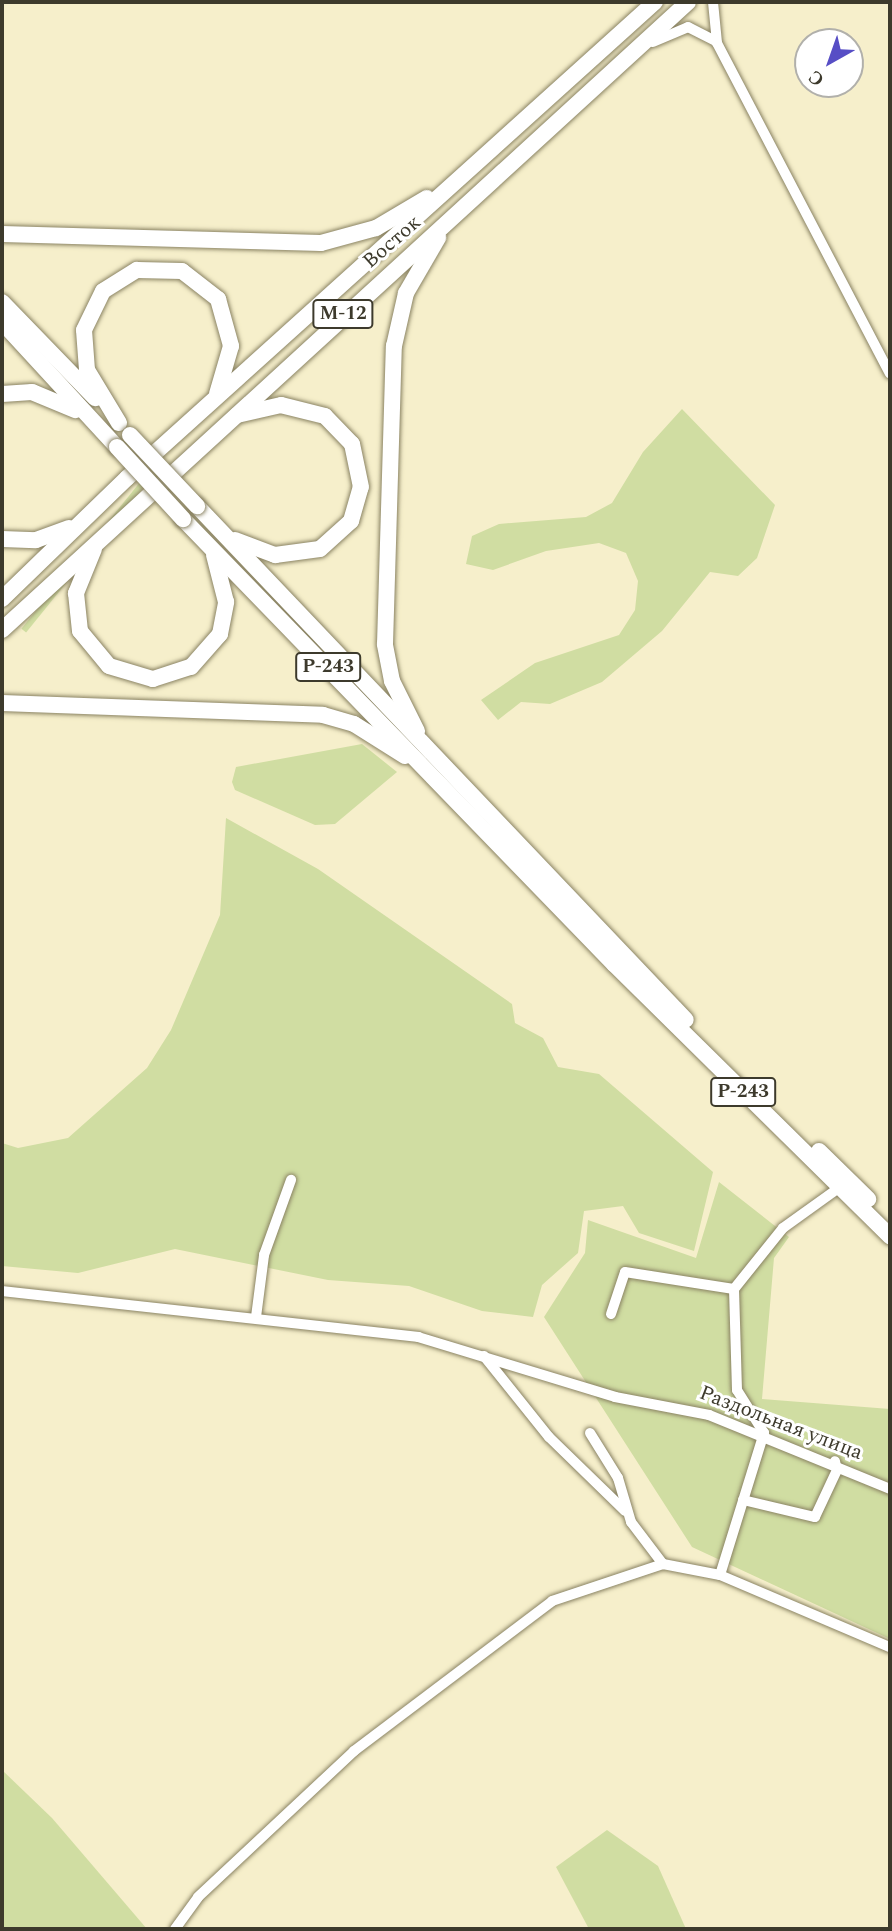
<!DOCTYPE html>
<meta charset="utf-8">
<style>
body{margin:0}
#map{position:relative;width:892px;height:1931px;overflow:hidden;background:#f6efcb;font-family:Spectral,serif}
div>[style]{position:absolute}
.green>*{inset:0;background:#d0dda2;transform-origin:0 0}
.roads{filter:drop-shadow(0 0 2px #8a8363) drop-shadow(0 0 2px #8a8363)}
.minor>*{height:10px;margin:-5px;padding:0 5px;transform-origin:5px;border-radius:5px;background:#fff}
.highway>*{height:16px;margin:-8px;padding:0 8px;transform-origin:8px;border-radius:8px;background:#fff}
.bridges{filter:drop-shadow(0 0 2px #8a8363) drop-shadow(0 0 2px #8a8363)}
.highway-bridge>*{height:16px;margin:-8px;padding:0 8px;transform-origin:8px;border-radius:8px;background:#fff}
span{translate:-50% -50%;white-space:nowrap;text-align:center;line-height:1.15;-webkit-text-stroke:6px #fff;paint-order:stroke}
.shield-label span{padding:2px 5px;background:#fff;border:2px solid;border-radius:5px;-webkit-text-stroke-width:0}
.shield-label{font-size:19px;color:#3d3a2c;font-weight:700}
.street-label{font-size:21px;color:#3d3a2c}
.frame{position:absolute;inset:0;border:4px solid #3d3a2c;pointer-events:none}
.north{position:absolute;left:794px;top:28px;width:70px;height:70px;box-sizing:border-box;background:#fff;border:2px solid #b1b0ab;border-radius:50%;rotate:220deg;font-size:19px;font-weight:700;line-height:28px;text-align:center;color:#3d3a2c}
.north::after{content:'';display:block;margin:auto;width:24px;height:32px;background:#574ec5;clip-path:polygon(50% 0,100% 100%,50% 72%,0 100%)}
</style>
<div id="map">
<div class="green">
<i style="clip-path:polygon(682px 409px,775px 505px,757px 558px,738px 576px,710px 572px,662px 631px,602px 682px,550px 704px,521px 702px,498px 720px,481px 700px,535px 663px,619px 635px,635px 610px,638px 581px,626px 553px,599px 543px,546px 551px,493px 570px,466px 564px,472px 536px,499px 524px,586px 517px,612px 503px,643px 452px)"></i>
<i style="left:141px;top:481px;width:6px;height:190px;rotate:39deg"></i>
<i style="clip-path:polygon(362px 744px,397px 772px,335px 824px,315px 825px,235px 790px,232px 782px,236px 767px)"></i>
<i style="clip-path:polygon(226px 818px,318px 869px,512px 1004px,515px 1023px,543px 1038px,558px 1067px,599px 1074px,713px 1172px,694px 1251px,639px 1233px,623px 1206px,584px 1211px,578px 1253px,542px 1285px,533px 1317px,482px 1311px,409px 1286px,328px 1280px,175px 1249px,78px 1273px,2px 1266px,2px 1143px,18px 1148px,68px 1138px,147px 1068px,171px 1030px,220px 915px)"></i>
<i style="clip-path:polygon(719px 1182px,789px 1237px,774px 1258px,762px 1399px,890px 1409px,890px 1639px,692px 1547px,544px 1317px,585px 1253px,588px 1220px,696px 1258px)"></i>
<i style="clip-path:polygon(2px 1770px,52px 1818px,147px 1929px,2px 1929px)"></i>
<i style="clip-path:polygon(607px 1830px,658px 1866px,686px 1929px,589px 1929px,556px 1867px)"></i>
</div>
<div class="roads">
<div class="minor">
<i style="left:713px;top:2px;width:41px;rotate:84.4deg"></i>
<i style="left:717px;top:43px;width:373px;rotate:62.4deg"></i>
<i style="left:653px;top:42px;width:38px;rotate:-23deg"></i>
<i style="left:688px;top:27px;width:30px;rotate:27deg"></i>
<i style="left:2px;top:1291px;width:419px;rotate:6.3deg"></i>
<i style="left:418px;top:1337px;width:206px;rotate:16.9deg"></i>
<i style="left:615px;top:1397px;width:96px;rotate:10.8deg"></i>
<i style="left:709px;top:1415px;width:196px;rotate:22.2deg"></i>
<i style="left:611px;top:1314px;width:44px;rotate:-71.6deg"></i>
<i style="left:625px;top:1272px;width:110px;rotate:8.9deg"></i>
<i style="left:256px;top:1317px;width:63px;rotate:-82.6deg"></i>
<i style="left:264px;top:1255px;width:80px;rotate:-70.2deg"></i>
<i style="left:484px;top:1356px;width:104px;rotate:51.3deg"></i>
<i style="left:549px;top:1437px;width:106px;rotate:44.2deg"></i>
<i style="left:590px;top:1433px;width:53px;rotate:58.1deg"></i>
<i style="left:618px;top:1478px;width:46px;rotate:73.5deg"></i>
<i style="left:631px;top:1522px;width:53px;rotate:52.7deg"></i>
<i style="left:764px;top:1433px;width:51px;rotate:-122.1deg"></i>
<i style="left:737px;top:1390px;width:101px;rotate:-91.7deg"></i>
<i style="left:734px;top:1289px;width:78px;rotate:-51.2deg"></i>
<i style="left:783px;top:1228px;width:70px;rotate:-35.7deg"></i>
<i style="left:743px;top:1500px;width:74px;rotate:13.3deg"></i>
<i style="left:815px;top:1517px;width:52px;rotate:-64.9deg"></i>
<i style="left:837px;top:1470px;width:9px;rotate:-103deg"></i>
<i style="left:720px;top:1575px;width:149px;rotate:-72.8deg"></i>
<i style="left:175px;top:1929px;width:39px;rotate:-54deg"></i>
<i style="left:198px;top:1897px;width:214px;rotate:-43.1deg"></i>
<i style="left:354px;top:1751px;width:248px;rotate:-37.1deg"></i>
<i style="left:552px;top:1601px;width:117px;rotate:-18.4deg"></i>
<i style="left:663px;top:1564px;width:58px;rotate:10.9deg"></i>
<i style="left:720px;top:1575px;width:185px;rotate:23deg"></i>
</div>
<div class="highway">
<i style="left:2px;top:234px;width:319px;rotate:1.6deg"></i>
<i style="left:321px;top:243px;width:57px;rotate:-15.3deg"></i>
<i style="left:376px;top:228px;width:59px;rotate:-30.5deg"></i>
<i style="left:2px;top:302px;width:134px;rotate:45.9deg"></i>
<i style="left:2px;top:322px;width:170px;rotate:47.4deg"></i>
<i style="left:2px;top:394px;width:30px;rotate:-4deg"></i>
<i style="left:32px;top:392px;width:47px;rotate:22.7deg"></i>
<i style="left:119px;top:423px;width:62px;rotate:-121.1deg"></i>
<i style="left:87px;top:370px;width:40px;rotate:-94.3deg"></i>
<i style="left:84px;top:330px;width:43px;rotate:-64deg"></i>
<i style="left:103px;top:291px;width:40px;rotate:-32deg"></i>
<i style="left:137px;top:270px;width:45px;rotate:1.3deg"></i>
<i style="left:182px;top:271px;width:46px;rotate:37.9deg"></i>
<i style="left:218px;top:299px;width:49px;rotate:74.5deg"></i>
<i style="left:231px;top:346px;width:50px;rotate:106.3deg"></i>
<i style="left:197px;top:506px;width:709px;rotate:46.43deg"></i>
<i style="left:183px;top:519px;width:620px;rotate:45.92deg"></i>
<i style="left:614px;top:964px;width:388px;rotate:44.6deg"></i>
<i style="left:2px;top:539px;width:34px;rotate:2deg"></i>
<i style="left:36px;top:540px;width:35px;rotate:-20deg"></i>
<i style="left:235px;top:540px;width:43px;rotate:20.6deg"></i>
<i style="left:275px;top:555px;width:45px;rotate:-7.6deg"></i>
<i style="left:320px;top:549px;width:42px;rotate:-42.1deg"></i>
<i style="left:351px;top:521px;width:35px;rotate:-74deg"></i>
<i style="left:361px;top:487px;width:44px;rotate:-101.8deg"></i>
<i style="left:352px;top:444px;width:39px;rotate:-134deg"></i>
<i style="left:325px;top:416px;width:45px;rotate:-166deg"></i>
<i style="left:281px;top:405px;width:45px;rotate:167.2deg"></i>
<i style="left:94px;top:549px;width:48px;rotate:112.2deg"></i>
<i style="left:76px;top:593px;width:38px;rotate:84deg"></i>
<i style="left:80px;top:631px;width:45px;rotate:50.4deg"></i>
<i style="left:109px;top:666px;width:46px;rotate:16.5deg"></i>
<i style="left:153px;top:679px;width:40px;rotate:-18deg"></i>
<i style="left:191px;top:667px;width:44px;rotate:-48.7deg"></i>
<i style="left:220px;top:634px;width:33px;rotate:-79deg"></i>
<i style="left:226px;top:602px;width:49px;rotate:-104.3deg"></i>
<i style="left:2px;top:599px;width:174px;rotate:-44.1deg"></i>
<i style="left:127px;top:478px;width:711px;rotate:-42.04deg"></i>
<i style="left:2px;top:630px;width:930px;rotate:-42.47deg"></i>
<i style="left:2px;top:703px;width:321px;rotate:2.1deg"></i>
<i style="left:323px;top:715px;width:32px;rotate:16deg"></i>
<i style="left:354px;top:724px;width:60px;rotate:32.1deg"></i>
<i style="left:417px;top:731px;width:56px;rotate:-116.6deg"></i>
<i style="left:392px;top:681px;width:38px;rotate:-101deg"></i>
<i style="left:385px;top:644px;width:298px;rotate:-88.3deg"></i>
<i style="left:394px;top:346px;width:54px;rotate:-77.2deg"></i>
<i style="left:406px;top:293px;width:64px;rotate:-59.8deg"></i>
<i style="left:819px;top:1151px;width:69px;rotate:44.4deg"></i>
</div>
</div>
<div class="bridges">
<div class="highway-bridge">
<i style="left:130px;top:435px;width:98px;rotate:46.7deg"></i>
<i style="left:117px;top:447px;width:98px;rotate:47.5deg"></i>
</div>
</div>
<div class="shield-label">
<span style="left:343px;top:314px">М-12</span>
<span style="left:328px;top:667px">Р-243</span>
<span style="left:743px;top:1092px">Р-243</span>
</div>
<div class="street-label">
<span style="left:392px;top:242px;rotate:-41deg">Восток</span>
<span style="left:781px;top:1423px;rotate:21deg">Раздольная улица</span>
</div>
<div class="frame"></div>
<div class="north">С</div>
</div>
